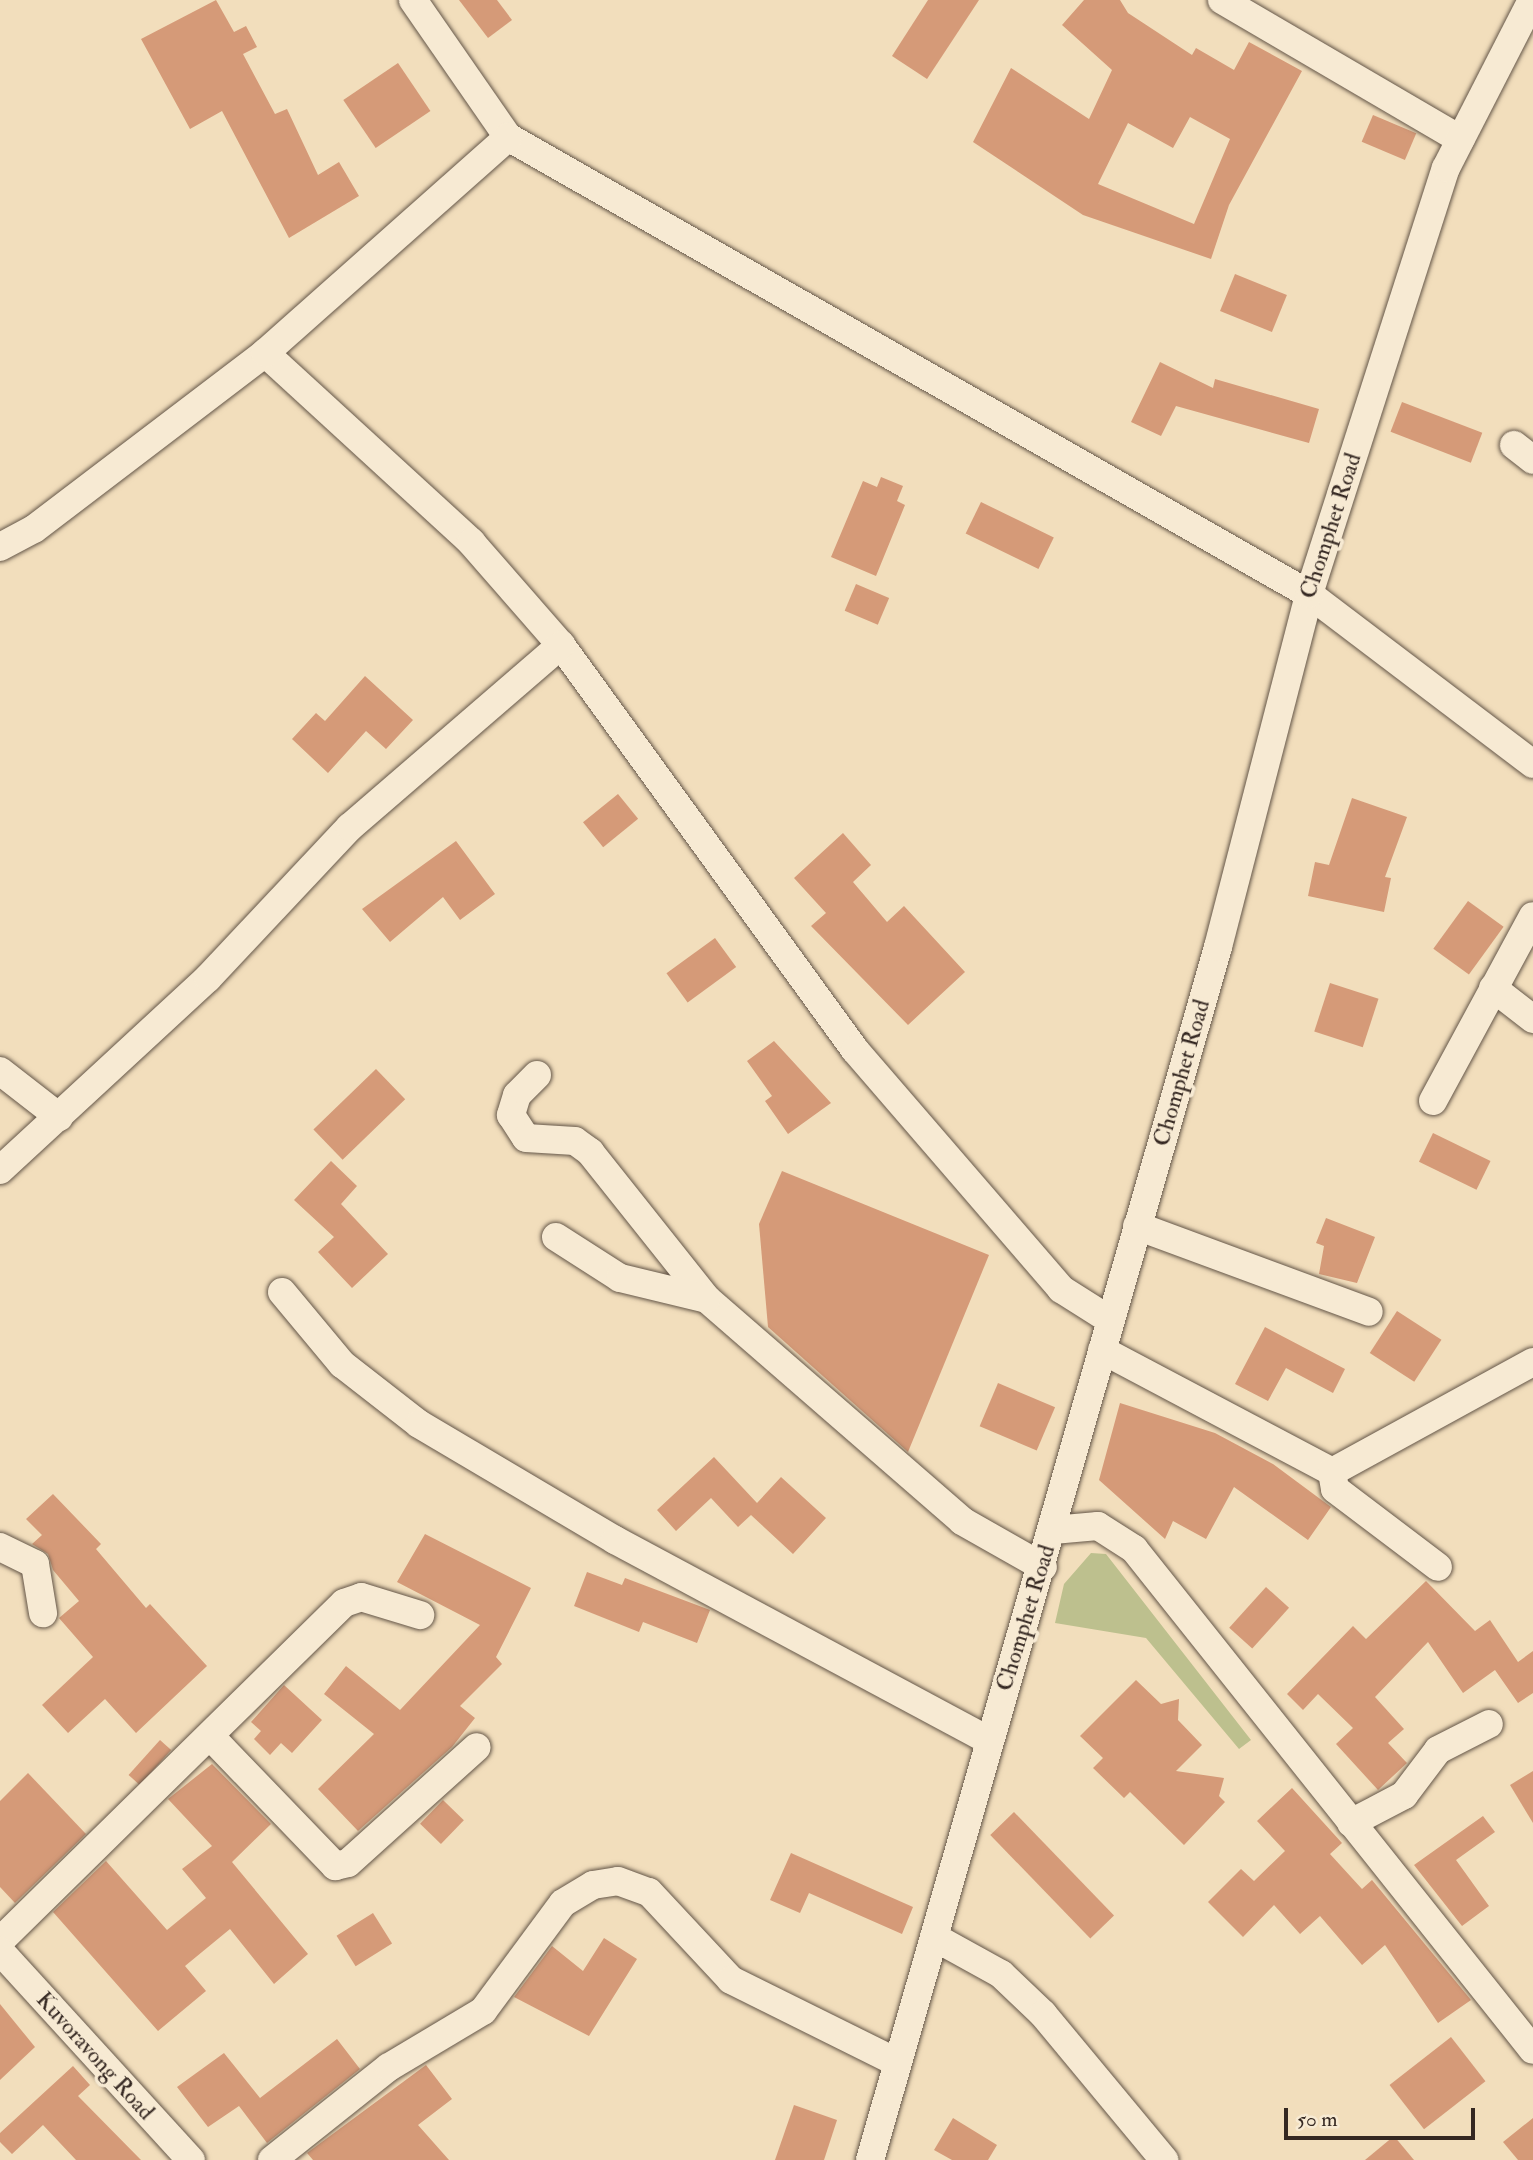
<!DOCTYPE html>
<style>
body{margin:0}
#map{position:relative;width:1533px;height:2160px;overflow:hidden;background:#f2debc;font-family:"IM FELL Double Pica",serif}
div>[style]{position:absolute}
.green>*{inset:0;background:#bdc08e}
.building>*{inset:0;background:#d59a78;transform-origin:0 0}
.roads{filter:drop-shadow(0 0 2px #645648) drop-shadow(0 0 2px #645648)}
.minor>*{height:28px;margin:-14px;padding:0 14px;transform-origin:14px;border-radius:14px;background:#f7ead3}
span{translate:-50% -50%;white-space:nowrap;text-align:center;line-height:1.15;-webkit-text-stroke:7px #f7ead3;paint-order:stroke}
.street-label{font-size:23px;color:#352822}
.scale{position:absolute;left:1284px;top:2108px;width:191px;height:32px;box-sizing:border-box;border:4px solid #352822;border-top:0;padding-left:9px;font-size:21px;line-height:24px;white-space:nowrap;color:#352822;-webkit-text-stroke:5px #f7ead3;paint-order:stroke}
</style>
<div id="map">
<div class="green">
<i style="clip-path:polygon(1091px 1553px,1106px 1554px,1251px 1740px,1239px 1749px,1146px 1638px,1055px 1623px,1064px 1584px)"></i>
</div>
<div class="building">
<i style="clip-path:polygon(216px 0,234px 32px,246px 26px,257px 47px,243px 54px,275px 114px,287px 109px,318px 175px,339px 162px,359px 196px,289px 238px,222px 111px,190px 129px,141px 39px)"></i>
<i style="clip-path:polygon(459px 0,497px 0,512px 20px,488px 38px)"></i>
<i style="clip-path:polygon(928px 0,979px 0,927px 79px,892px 56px)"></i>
<i style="clip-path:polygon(evenodd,1084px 0,1120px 0,1128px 13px,1192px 55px,1196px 48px,1234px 70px,1249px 42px,1302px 71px,1229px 205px,1211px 259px,1083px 215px,973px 142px,1011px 68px,1089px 119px,1112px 70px,1062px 25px,1084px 0,1190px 117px,1230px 139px,1194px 224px,1098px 184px,1128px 123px,1173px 148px,1190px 117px)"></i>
<i style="left:398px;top:63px;width:58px;height:66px;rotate:56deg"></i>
<i style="left:1373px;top:115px;width:47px;height:29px;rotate:23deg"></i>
<i style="left:1235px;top:274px;width:56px;height:40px;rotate:22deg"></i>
<i style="clip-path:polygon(1160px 362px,1213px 388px,1215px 379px,1319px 409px,1309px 443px,1176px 406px,1161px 436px,1131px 422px)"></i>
<i style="left:1402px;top:402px;width:86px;height:32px;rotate:21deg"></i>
<i style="clip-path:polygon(881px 477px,903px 486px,897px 501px,905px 505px,876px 576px,831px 557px,863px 481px,877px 487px)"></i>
<i style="left:981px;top:502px;width:81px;height:35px;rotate:26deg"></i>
<i style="left:856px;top:584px;width:36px;height:29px;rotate:23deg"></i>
<i style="clip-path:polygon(365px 676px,413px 720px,386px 749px,366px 731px,328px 773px,292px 739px,316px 713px,325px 721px)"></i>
<i style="left:618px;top:794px;width:32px;height:45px;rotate:51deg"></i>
<i style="clip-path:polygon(1352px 798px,1407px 817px,1385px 877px,1391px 878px,1384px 912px,1308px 896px,1315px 862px,1329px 865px)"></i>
<i style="clip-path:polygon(843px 833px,871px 865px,853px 882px,887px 922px,904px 906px,965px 972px,908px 1025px,811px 926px,826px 913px,794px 878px)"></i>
<i style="clip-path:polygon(456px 841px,495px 894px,460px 920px,443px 897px,390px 942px,362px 909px)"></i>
<i style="left:1468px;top:901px;width:44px;height:59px;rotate:36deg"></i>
<i style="left:715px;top:938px;width:36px;height:60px;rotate:54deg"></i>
<i style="left:1330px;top:983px;width:51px;height:51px;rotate:18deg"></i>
<i style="clip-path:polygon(774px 1041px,831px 1103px,788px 1134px,765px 1101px,772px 1096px,747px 1061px)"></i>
<i style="left:376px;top:1069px;width:42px;height:87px;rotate:46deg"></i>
<i style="left:1433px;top:1133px;width:64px;height:32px;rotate:26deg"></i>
<i style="clip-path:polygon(331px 1161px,357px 1186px,341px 1204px,388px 1254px,352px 1288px,318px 1252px,334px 1237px,294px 1200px)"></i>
<i style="clip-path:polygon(782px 1171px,989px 1255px,908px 1452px,768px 1327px,759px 1224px)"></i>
<i style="clip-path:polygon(1326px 1218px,1375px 1237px,1357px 1283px,1319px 1274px,1324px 1246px,1316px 1243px)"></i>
<i style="left:1397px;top:1311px;width:53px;height:50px;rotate:33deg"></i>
<i style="clip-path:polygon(1265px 1327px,1345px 1369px,1333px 1393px,1286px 1368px,1268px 1401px,1235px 1384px)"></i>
<i style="left:998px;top:1383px;width:62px;height:47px;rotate:23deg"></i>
<i style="clip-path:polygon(1120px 1403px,1215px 1433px,1273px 1464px,1331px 1507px,1308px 1540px,1234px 1487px,1206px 1539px,1173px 1521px,1165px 1539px,1099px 1480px)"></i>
<i style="clip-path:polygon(714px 1457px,757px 1503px,781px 1477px,826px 1518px,793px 1554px,751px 1515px,738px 1527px,711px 1498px,676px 1531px,657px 1510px)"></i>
<i style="clip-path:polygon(53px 1494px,101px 1544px,96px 1549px,146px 1608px,150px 1604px,207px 1666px,136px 1733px,105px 1699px,68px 1733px,42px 1705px,93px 1657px,59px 1618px,79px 1601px,53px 1570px,48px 1554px,32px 1544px,42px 1535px,26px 1519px)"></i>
<i style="clip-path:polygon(425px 1534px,531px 1588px,496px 1657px,502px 1664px,460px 1706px,475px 1718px,452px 1747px,358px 1831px,318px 1789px,374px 1734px,324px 1694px,346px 1666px,400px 1710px,480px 1625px,397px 1582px)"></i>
<i style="clip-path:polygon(587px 1572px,622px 1585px,625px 1578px,710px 1610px,697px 1643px,643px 1622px,639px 1632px,574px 1606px)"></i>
<i style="clip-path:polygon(1426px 1581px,1475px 1631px,1490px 1620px,1518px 1662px,1533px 1651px,1533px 1693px,1518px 1703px,1495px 1670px,1463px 1693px,1428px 1642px,1375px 1697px,1404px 1729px,1388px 1743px,1407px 1763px,1378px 1790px,1336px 1744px,1353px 1728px,1318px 1694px,1303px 1710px,1287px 1694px,1353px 1626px,1366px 1639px)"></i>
<i style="left:1266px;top:1587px;width:31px;height:55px;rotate:42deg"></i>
<i style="clip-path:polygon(1136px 1680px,1161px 1704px,1179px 1699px,1178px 1720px,1202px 1745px,1176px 1771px,1224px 1778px,1219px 1796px,1225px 1802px,1184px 1845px,1130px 1792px,1124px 1798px,1093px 1768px,1103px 1758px,1080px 1736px)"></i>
<i style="clip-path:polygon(284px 1685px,322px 1720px,292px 1753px,281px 1743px,270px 1755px,254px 1739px,261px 1731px,251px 1722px)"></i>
<i style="left:160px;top:1740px;width:15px;height:47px;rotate:42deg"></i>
<i style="clip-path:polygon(212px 1764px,271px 1824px,232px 1862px,308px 1954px,274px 1984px,230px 1929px,185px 1966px,206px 1991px,158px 2031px,53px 1912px,106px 1861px,167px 1930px,206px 1898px,182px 1869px,212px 1846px,168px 1799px)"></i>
<i style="clip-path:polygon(1533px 1771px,1533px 1823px,1510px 1785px)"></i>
<i style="clip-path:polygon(28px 1773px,86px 1834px,15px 1903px,0 1887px,0 1801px)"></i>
<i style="clip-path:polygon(1292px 1788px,1342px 1843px,1330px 1854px,1362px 1889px,1372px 1880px,1471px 2000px,1438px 2023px,1385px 1945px,1362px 1965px,1320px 1916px,1300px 1934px,1274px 1905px,1243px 1937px,1208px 1902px,1241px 1869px,1254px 1881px,1285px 1851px,1257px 1821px)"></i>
<i style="left:443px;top:1800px;width:29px;height:33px;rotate:44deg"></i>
<i style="left:1014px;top:1812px;width:144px;height:33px;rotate:46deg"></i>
<i style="clip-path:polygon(1483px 1816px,1495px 1832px,1456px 1860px,1489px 1906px,1462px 1926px,1414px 1865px)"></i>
<i style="clip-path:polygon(791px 1853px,913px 1907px,902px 1934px,809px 1893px,800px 1913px,770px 1900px)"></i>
<i style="left:373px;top:1913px;width:36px;height:43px;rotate:58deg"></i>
<i style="clip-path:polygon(604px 1938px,637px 1959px,589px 2036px,514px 1997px,552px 1946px,583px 1971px)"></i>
<i style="clip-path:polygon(0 2004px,35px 2047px,0 2080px)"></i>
<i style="left:1451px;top:2037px;width:56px;height:78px;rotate:52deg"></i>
<i style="clip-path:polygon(337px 2039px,360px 2069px,267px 2143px,239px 2106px,208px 2127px,177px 2087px,224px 2053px,260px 2098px)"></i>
<i style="clip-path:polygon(426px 2065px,452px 2099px,418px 2125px,449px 2160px,313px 2160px,307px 2153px)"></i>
<i style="clip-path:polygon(73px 2066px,90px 2085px,78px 2096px,141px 2160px,76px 2160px,43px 2125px,12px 2154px,0 2142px,0 2133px)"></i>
<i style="clip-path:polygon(794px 2105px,837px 2120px,824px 2160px,775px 2160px)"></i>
<i style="clip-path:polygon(953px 2118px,997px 2145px,988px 2160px,952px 2160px,934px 2150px)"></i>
<i style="clip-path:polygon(1533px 2118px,1533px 2160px,1518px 2160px,1503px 2142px)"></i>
<i style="clip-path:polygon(1394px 2136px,1414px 2160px,1365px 2160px)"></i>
</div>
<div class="roads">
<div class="minor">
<i style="left:413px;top:0;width:167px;rotate:55.3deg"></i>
<i style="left:508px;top:137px;width:922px;rotate:29.71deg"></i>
<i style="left:1309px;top:594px;width:281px;rotate:37.2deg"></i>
<i style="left:1222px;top:0;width:276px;rotate:30.3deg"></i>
<i style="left:265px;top:353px;width:280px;rotate:42.5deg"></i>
<i style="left:471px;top:542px;width:137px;rotate:48.9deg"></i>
<i style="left:561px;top:645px;width:500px;rotate:54.02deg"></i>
<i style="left:855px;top:1050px;width:316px;rotate:49.2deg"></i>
<i style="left:1061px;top:1289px;width:58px;rotate:32.3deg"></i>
<i style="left:1514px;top:445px;width:24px;rotate:38deg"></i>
<i style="left:0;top:547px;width:38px;rotate:-28deg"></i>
<i style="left:34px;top:529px;width:290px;rotate:-37.3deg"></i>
<i style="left:265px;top:353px;width:325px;rotate:-41.6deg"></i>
<i style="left:1493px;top:988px;width:51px;rotate:37.8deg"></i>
<i style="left:0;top:1071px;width:75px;rotate:37.9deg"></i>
<i style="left:537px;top:1075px;width:28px;rotate:135deg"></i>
<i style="left:517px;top:1095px;width:21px;rotate:107deg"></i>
<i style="left:511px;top:1115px;width:27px;rotate:57deg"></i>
<i style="left:526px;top:1138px;width:49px;rotate:3.5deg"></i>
<i style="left:575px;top:1141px;width:19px;rotate:36deg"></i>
<i style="left:590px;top:1152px;width:188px;rotate:51.5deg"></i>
<i style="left:707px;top:1299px;width:338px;rotate:41deg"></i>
<i style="left:962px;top:1521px;width:93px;rotate:29.6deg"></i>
<i style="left:1433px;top:1101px;width:210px;rotate:-61.6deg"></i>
<i style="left:0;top:1170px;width:283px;rotate:-42.7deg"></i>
<i style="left:208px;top:978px;width:207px;rotate:-46.8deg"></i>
<i style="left:350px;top:827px;width:279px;rotate:-40.8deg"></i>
<i style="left:1137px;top:1226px;width:247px;rotate:20.3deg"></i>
<i style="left:556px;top:1237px;width:76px;rotate:32.6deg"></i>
<i style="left:620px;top:1278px;width:89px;rotate:13.6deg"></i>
<i style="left:282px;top:1292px;width:94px;rotate:50.2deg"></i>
<i style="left:342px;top:1364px;width:98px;rotate:37.9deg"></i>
<i style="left:419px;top:1424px;width:228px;rotate:30.6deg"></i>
<i style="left:615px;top:1540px;width:423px;rotate:28.2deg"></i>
<i style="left:1102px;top:1350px;width:260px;rotate:27.9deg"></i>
<i style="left:1332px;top:1472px;width:229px;rotate:-28.7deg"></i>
<i style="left:1332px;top:1472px;width:17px;rotate:80deg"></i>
<i style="left:1335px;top:1489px;width:129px;rotate:37.1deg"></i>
<i style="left:1053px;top:1530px;width:45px;rotate:-5.1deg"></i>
<i style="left:1098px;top:1526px;width:43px;rotate:32.6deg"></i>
<i style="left:1134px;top:1549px;width:640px;rotate:51.47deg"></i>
<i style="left:0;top:1547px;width:39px;rotate:26deg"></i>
<i style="left:35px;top:1564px;width:50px;rotate:80.7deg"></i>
<i style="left:212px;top:1738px;width:178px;rotate:46.1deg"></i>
<i style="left:335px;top:1866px;width:13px;rotate:-13deg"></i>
<i style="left:348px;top:1863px;width:173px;rotate:-42deg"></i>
<i style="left:1351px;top:1823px;width:60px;rotate:-27.8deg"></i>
<i style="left:1404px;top:1795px;width:56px;rotate:-52.9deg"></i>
<i style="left:1438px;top:1750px;width:57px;rotate:-27deg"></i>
<i style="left:934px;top:1937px;width:77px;rotate:28.9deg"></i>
<i style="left:1001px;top:1974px;width:58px;rotate:43.6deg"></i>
<i style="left:1043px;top:2014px;width:190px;rotate:50.3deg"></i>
<i style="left:0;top:1941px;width:482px;rotate:-44.5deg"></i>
<i style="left:344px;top:1603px;width:18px;rotate:-19deg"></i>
<i style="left:361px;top:1597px;width:62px;rotate:17deg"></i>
<i style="left:0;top:1951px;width:283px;rotate:47.6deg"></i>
<i style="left:272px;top:2160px;width:149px;rotate:-38.5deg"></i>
<i style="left:389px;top:2067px;width:109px;rotate:-30.8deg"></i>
<i style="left:483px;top:2011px;width:134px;rotate:-53.5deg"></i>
<i style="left:563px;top:1903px;width:35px;rotate:-31deg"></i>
<i style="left:593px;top:1885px;width:25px;rotate:-9deg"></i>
<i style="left:618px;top:1881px;width:33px;rotate:20deg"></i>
<i style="left:649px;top:1892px;width:120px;rotate:47deg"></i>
<i style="left:731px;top:1980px;width:182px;rotate:26.4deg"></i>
<i style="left:870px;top:2160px;width:1262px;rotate:-73.99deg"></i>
<i style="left:1218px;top:947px;width:365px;rotate:-75.5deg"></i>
<i style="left:1309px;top:594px;width:447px;rotate:-72.2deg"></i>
<i style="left:1446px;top:168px;width:189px;rotate:-62.9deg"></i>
</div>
</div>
<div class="street-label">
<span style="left:1331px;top:526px;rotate:-72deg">Chomphet Road</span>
<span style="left:1182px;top:1073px;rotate:-74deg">Chomphet Road</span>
<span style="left:1026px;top:1618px;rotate:-73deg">Chomphet Road</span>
<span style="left:95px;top:2056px;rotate:48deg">Kuvoravong Road</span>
</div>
<div class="scale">50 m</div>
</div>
